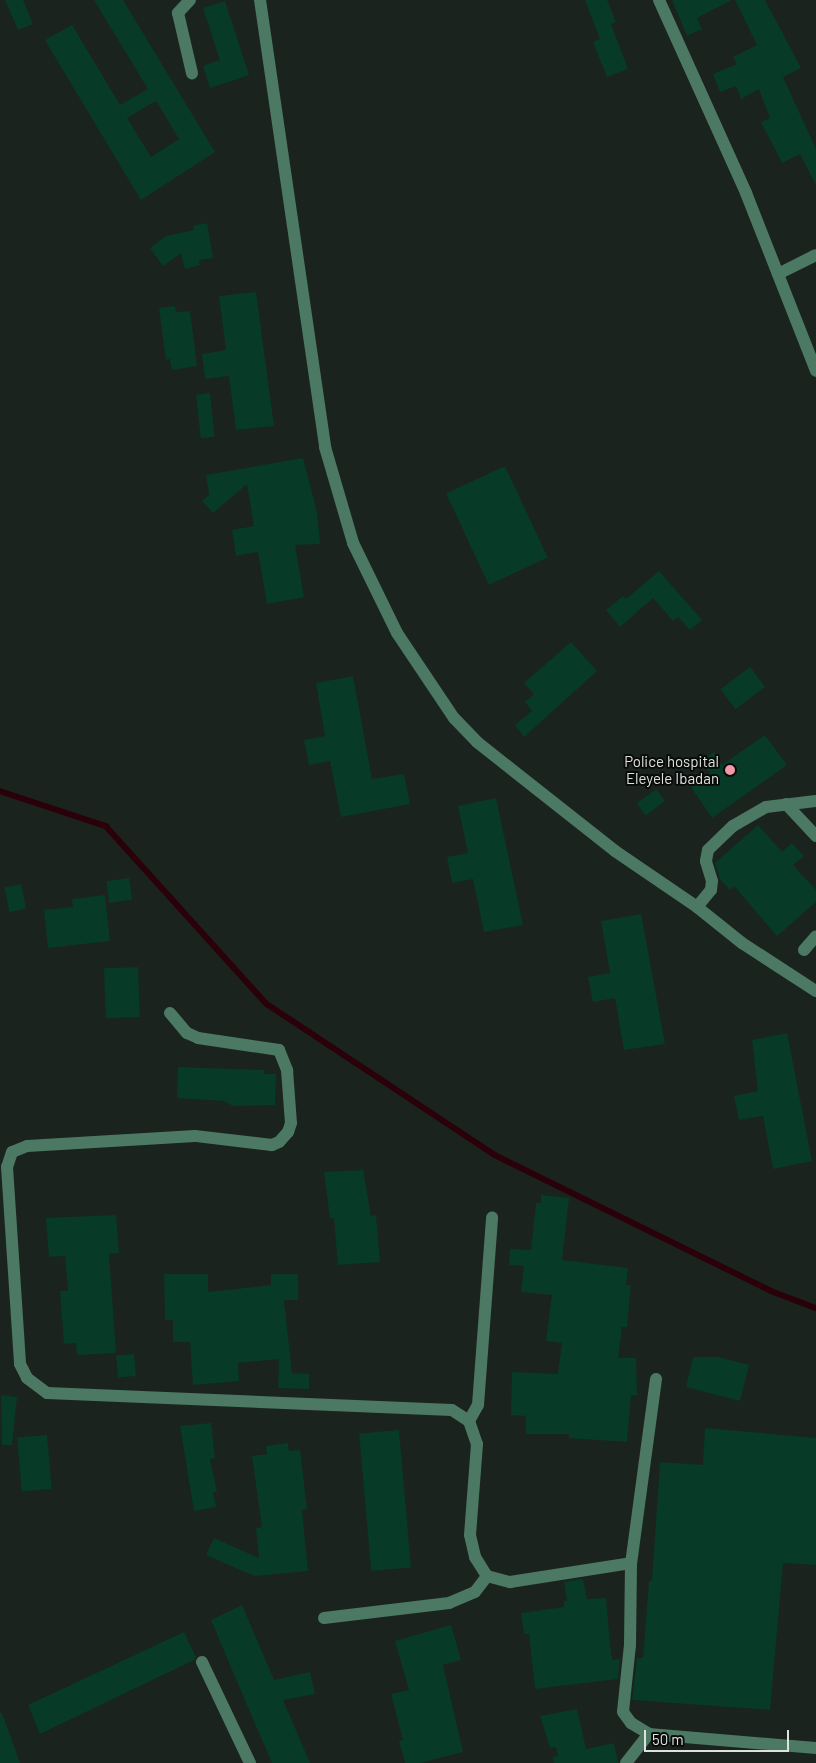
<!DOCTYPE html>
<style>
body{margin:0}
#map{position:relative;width:816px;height:1763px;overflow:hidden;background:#1b231f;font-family:Barlow,sans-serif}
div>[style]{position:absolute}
.stream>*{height:5.5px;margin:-2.75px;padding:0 2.75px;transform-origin:2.75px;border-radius:2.75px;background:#2a000a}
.building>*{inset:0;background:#073a27;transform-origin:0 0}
.minor>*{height:12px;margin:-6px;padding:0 6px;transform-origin:6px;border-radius:6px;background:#4b7963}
.dots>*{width:14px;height:14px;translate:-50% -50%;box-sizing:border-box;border:2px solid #080b09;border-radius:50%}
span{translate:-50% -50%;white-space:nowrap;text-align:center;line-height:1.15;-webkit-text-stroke:4px #080b09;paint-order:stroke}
.poi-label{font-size:15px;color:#dde2df}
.right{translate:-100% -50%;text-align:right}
.scale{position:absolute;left:644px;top:1730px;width:145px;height:22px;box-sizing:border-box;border:2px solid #dde2df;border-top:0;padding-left:6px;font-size:15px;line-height:18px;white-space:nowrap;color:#dde2df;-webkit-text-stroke:4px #080b09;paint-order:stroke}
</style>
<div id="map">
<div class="stream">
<i style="left:0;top:791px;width:112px;rotate:18.3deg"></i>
<i style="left:106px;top:826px;width:240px;rotate:47.9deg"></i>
<i style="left:267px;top:1004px;width:273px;rotate:33.5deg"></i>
<i style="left:495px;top:1155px;width:308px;rotate:26.2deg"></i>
<i style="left:771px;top:1291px;width:48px;rotate:20.7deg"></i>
</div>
<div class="building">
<i style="clip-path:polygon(5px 0,23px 0,33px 24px,18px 30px)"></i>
<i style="clip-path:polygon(evenodd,94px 0,123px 0,215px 152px,141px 200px,45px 40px,72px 25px,120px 105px,148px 89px,94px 0,156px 101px,179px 139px,151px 157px,127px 118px,156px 101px)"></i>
<i style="clip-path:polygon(585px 0,607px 0,616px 22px,611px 24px,628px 69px,607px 77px,593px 42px,600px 39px)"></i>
<i style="clip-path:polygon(672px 0,732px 0,697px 18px,702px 29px,687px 36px)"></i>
<i style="clip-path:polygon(735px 0,765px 0,801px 68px,783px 77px,816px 149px,816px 185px,800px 154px,782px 163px,761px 122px,770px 118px,759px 89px,741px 99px,736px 86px,720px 92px,713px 74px,737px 64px,733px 57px,757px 45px)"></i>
<i style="clip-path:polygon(225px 1px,249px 75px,210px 88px,203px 66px,220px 60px,203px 8px)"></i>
<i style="clip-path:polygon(207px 223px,213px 258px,199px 260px,200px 265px,185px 269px,181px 253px,163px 266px,150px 248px,166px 236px,194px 230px,193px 226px)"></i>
<i style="clip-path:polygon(256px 292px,274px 426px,236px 430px,229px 376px,205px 379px,202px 354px,226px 350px,219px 296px)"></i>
<i style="clip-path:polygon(175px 306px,176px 312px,190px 311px,197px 366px,172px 370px,170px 359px,166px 360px,159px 308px)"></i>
<i style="left:210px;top:393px;width:44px;height:14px;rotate:84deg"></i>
<i style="clip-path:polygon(303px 458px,317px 512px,320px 544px,295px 545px,304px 597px,267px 604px,258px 552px,236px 556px,232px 530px,254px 526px,247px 484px,213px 513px,202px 501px,209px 495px,206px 475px)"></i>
<i style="left:505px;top:466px;width:101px;height:65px;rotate:65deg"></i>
<i style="clip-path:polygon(659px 571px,702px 620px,690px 630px,678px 617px,673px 621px,653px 598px,620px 627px,606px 610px,623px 596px,626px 599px)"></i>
<i style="clip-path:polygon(571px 642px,597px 671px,524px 737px,515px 725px,532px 711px,525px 702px,534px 694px,524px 683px)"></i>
<i style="left:750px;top:667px;width:25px;height:37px;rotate:53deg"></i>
<i style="clip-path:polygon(353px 676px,372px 779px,404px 774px,410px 804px,341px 817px,330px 761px,309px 765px,304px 740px,325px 736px,316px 683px)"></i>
<i style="clip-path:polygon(765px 735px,787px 765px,712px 818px,691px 787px,710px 773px,702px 761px,714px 752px,722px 765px)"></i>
<i style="left:656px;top:789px;width:15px;height:24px;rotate:53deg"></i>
<i style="clip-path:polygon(496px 798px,523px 925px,484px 932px,473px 879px,452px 883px,447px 857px,468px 853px,458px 806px)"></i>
<i style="clip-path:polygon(758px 825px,782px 852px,792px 843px,804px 856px,793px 865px,816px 890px,816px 902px,777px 936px,734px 886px,730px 890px,720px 879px,715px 863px)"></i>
<i style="left:129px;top:878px;width:22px;height:23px;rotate:82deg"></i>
<i style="left:21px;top:884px;width:25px;height:17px;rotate:78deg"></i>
<i style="clip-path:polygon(105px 895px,110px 941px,48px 948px,44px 910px,73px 907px,72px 899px)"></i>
<i style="clip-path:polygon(641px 914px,665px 1044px,624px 1050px,615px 998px,593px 1002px,588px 977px,610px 973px,601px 921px)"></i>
<i style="left:138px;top:967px;width:50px;height:34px;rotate:88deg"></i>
<i style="clip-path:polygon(787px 1033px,812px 1161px,773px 1169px,763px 1116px,739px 1120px,734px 1096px,758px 1091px,752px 1040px)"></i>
<i style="clip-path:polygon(178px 1067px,264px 1070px,264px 1074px,276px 1074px,275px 1105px,233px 1106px,223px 1101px,177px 1098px)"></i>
<i style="clip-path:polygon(363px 1170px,371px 1216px,376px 1215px,380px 1262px,338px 1265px,334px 1218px,330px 1218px,324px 1172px)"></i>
<i style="clip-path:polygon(541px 1195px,569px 1198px,562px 1260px,628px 1268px,626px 1285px,631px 1285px,627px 1327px,622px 1327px,618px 1358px,636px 1358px,637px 1395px,631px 1395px,627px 1442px,569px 1438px,569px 1434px,526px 1434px,526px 1416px,511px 1415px,512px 1372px,558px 1374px,562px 1343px,546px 1341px,552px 1295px,521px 1292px,524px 1266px,509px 1265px,510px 1249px,531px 1250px,536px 1203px,541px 1203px)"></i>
<i style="clip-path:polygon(116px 1215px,119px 1253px,109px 1254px,116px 1353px,77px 1355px,76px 1343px,64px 1344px,60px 1291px,68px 1291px,65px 1256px,49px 1257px,46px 1218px)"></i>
<i style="clip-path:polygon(164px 1274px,208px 1274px,208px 1292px,271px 1285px,271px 1274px,298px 1274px,298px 1300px,284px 1300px,292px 1373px,309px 1374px,309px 1389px,278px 1388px,279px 1359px,238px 1363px,239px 1381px,193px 1385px,190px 1342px,173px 1342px,173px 1320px,165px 1320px)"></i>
<i style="left:134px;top:1354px;width:22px;height:18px;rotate:85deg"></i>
<i style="clip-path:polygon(693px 1357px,718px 1357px,749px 1365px,740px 1401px,686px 1387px)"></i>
<i style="clip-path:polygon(1px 1395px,17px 1397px,12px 1445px,2px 1445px)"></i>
<i style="clip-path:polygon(211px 1423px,215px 1458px,210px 1459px,217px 1492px,213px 1492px,216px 1507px,194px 1511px,180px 1426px)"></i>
<i style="clip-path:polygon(705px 1428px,816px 1438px,816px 1565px,783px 1563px,770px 1710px,632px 1700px,637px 1658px,643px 1658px,649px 1581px,652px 1581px,660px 1462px,703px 1465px)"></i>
<i style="left:399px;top:1430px;width:138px;height:40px;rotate:85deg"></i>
<i style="left:47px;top:1435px;width:54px;height:30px;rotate:85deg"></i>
<i style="clip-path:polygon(288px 1443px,289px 1451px,300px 1450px,307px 1509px,302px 1510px,308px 1571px,254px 1576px,206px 1555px,214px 1538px,259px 1558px,256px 1528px,262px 1527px,252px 1456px,267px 1454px,266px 1446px)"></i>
<i style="clip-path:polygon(583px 1579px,587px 1599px,606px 1598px,611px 1655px,613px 1660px,620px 1659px,618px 1679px,535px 1689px,529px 1634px,524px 1634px,521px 1613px,564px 1607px,564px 1601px,567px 1601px,564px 1582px)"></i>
<i style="clip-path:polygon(242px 1605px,274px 1680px,310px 1672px,315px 1694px,283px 1700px,310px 1763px,272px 1763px,250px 1712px,211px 1620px)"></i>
<i style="clip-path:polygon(451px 1625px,461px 1660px,443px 1665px,463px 1752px,420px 1763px,405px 1763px,399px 1741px,403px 1740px,391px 1694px,409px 1690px,395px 1641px)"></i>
<i style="clip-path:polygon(184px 1632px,196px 1657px,194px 1660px,40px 1734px,28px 1705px)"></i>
<i style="clip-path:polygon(577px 1709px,586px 1749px,614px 1743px,618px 1763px,554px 1763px,553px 1757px,558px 1756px,556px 1747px,550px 1748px,540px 1716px)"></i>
<i style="clip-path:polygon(0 1713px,2px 1713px,20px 1763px,0 1763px)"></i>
</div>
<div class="minor">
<i style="left:190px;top:0;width:18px;rotate:133deg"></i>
<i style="left:178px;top:13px;width:62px;rotate:76.9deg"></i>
<i style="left:260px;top:0;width:452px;rotate:81.7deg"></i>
<i style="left:325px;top:447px;width:100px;rotate:73.7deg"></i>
<i style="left:353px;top:543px;width:100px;rotate:63.9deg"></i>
<i style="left:397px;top:633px;width:102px;rotate:56.2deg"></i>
<i style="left:454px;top:718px;width:33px;rotate:46deg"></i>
<i style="left:477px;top:742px;width:176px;rotate:38.3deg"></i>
<i style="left:615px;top:851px;width:99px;rotate:34.3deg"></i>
<i style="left:697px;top:907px;width:58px;rotate:38.7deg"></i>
<i style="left:742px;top:943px;width:88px;rotate:33deg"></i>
<i style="left:659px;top:0;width:212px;rotate:65.7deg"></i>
<i style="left:746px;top:193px;width:191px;rotate:68.5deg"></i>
<i style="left:778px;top:274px;width:42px;rotate:-26.6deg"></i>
<i style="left:786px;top:804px;width:44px;rotate:46.8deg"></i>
<i style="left:697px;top:907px;width:22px;rotate:-51deg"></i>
<i style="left:711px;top:890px;width:9px;rotate:-84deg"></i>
<i style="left:712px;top:881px;width:21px;rotate:-107deg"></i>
<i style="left:706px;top:861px;width:11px;rotate:-80deg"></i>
<i style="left:708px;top:850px;width:35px;rotate:-44deg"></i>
<i style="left:733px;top:826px;width:38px;rotate:-30deg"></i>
<i style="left:766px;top:807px;width:50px;rotate:-6.8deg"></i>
<i style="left:804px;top:950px;width:18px;rotate:-49deg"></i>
<i style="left:170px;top:1013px;width:26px;rotate:50deg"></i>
<i style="left:187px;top:1033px;width:12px;rotate:24deg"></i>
<i style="left:198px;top:1038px;width:82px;rotate:8.4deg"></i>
<i style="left:279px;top:1050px;width:22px;rotate:68deg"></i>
<i style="left:287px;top:1070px;width:53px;rotate:85.7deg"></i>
<i style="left:291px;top:1123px;width:9px;rotate:108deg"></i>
<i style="left:288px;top:1132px;width:13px;rotate:132deg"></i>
<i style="left:279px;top:1142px;width:8px;rotate:157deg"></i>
<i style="left:272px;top:1145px;width:78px;rotate:-173.3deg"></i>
<i style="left:195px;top:1136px;width:168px;rotate:176.6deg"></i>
<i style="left:27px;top:1146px;width:16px;rotate:158deg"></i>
<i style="left:12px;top:1152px;width:16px;rotate:108deg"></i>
<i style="left:7px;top:1167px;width:197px;rotate:86.2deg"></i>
<i style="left:20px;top:1364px;width:16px;rotate:63deg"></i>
<i style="left:27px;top:1378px;width:25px;rotate:37deg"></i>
<i style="left:47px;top:1393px;width:405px;rotate:2.4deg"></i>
<i style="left:452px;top:1410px;width:20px;rotate:33deg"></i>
<i style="left:469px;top:1421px;width:24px;rotate:71deg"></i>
<i style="left:477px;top:1444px;width:91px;rotate:94.4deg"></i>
<i style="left:470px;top:1535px;width:23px;rotate:77deg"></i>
<i style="left:475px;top:1557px;width:22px;rotate:58deg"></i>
<i style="left:487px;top:1576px;width:24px;rotate:15deg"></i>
<i style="left:510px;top:1582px;width:122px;rotate:-8.9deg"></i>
<i style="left:656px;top:1379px;width:186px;rotate:97.7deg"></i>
<i style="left:631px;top:1563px;width:82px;rotate:90.7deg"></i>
<i style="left:630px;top:1645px;width:67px;rotate:96deg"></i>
<i style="left:623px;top:1712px;width:14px;rotate:54deg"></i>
<i style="left:631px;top:1723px;width:21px;rotate:31deg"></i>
<i style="left:649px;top:1734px;width:168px;rotate:4.8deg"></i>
<i style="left:469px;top:1421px;width:18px;rotate:-61deg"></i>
<i style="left:478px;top:1405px;width:188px;rotate:-85.7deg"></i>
<i style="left:324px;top:1618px;width:126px;rotate:-6.8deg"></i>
<i style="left:449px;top:1603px;width:28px;rotate:-23deg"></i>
<i style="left:475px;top:1592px;width:20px;rotate:-53deg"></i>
<i style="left:202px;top:1662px;width:112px;rotate:64.6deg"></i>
<i style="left:626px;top:1763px;width:37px;rotate:-52deg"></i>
</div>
<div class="dots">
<i style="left:730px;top:770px;background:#f39aa8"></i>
</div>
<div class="poi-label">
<span class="right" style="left:719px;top:770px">Police hospital<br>Eleyele Ibadan</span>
</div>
<div class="scale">50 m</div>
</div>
